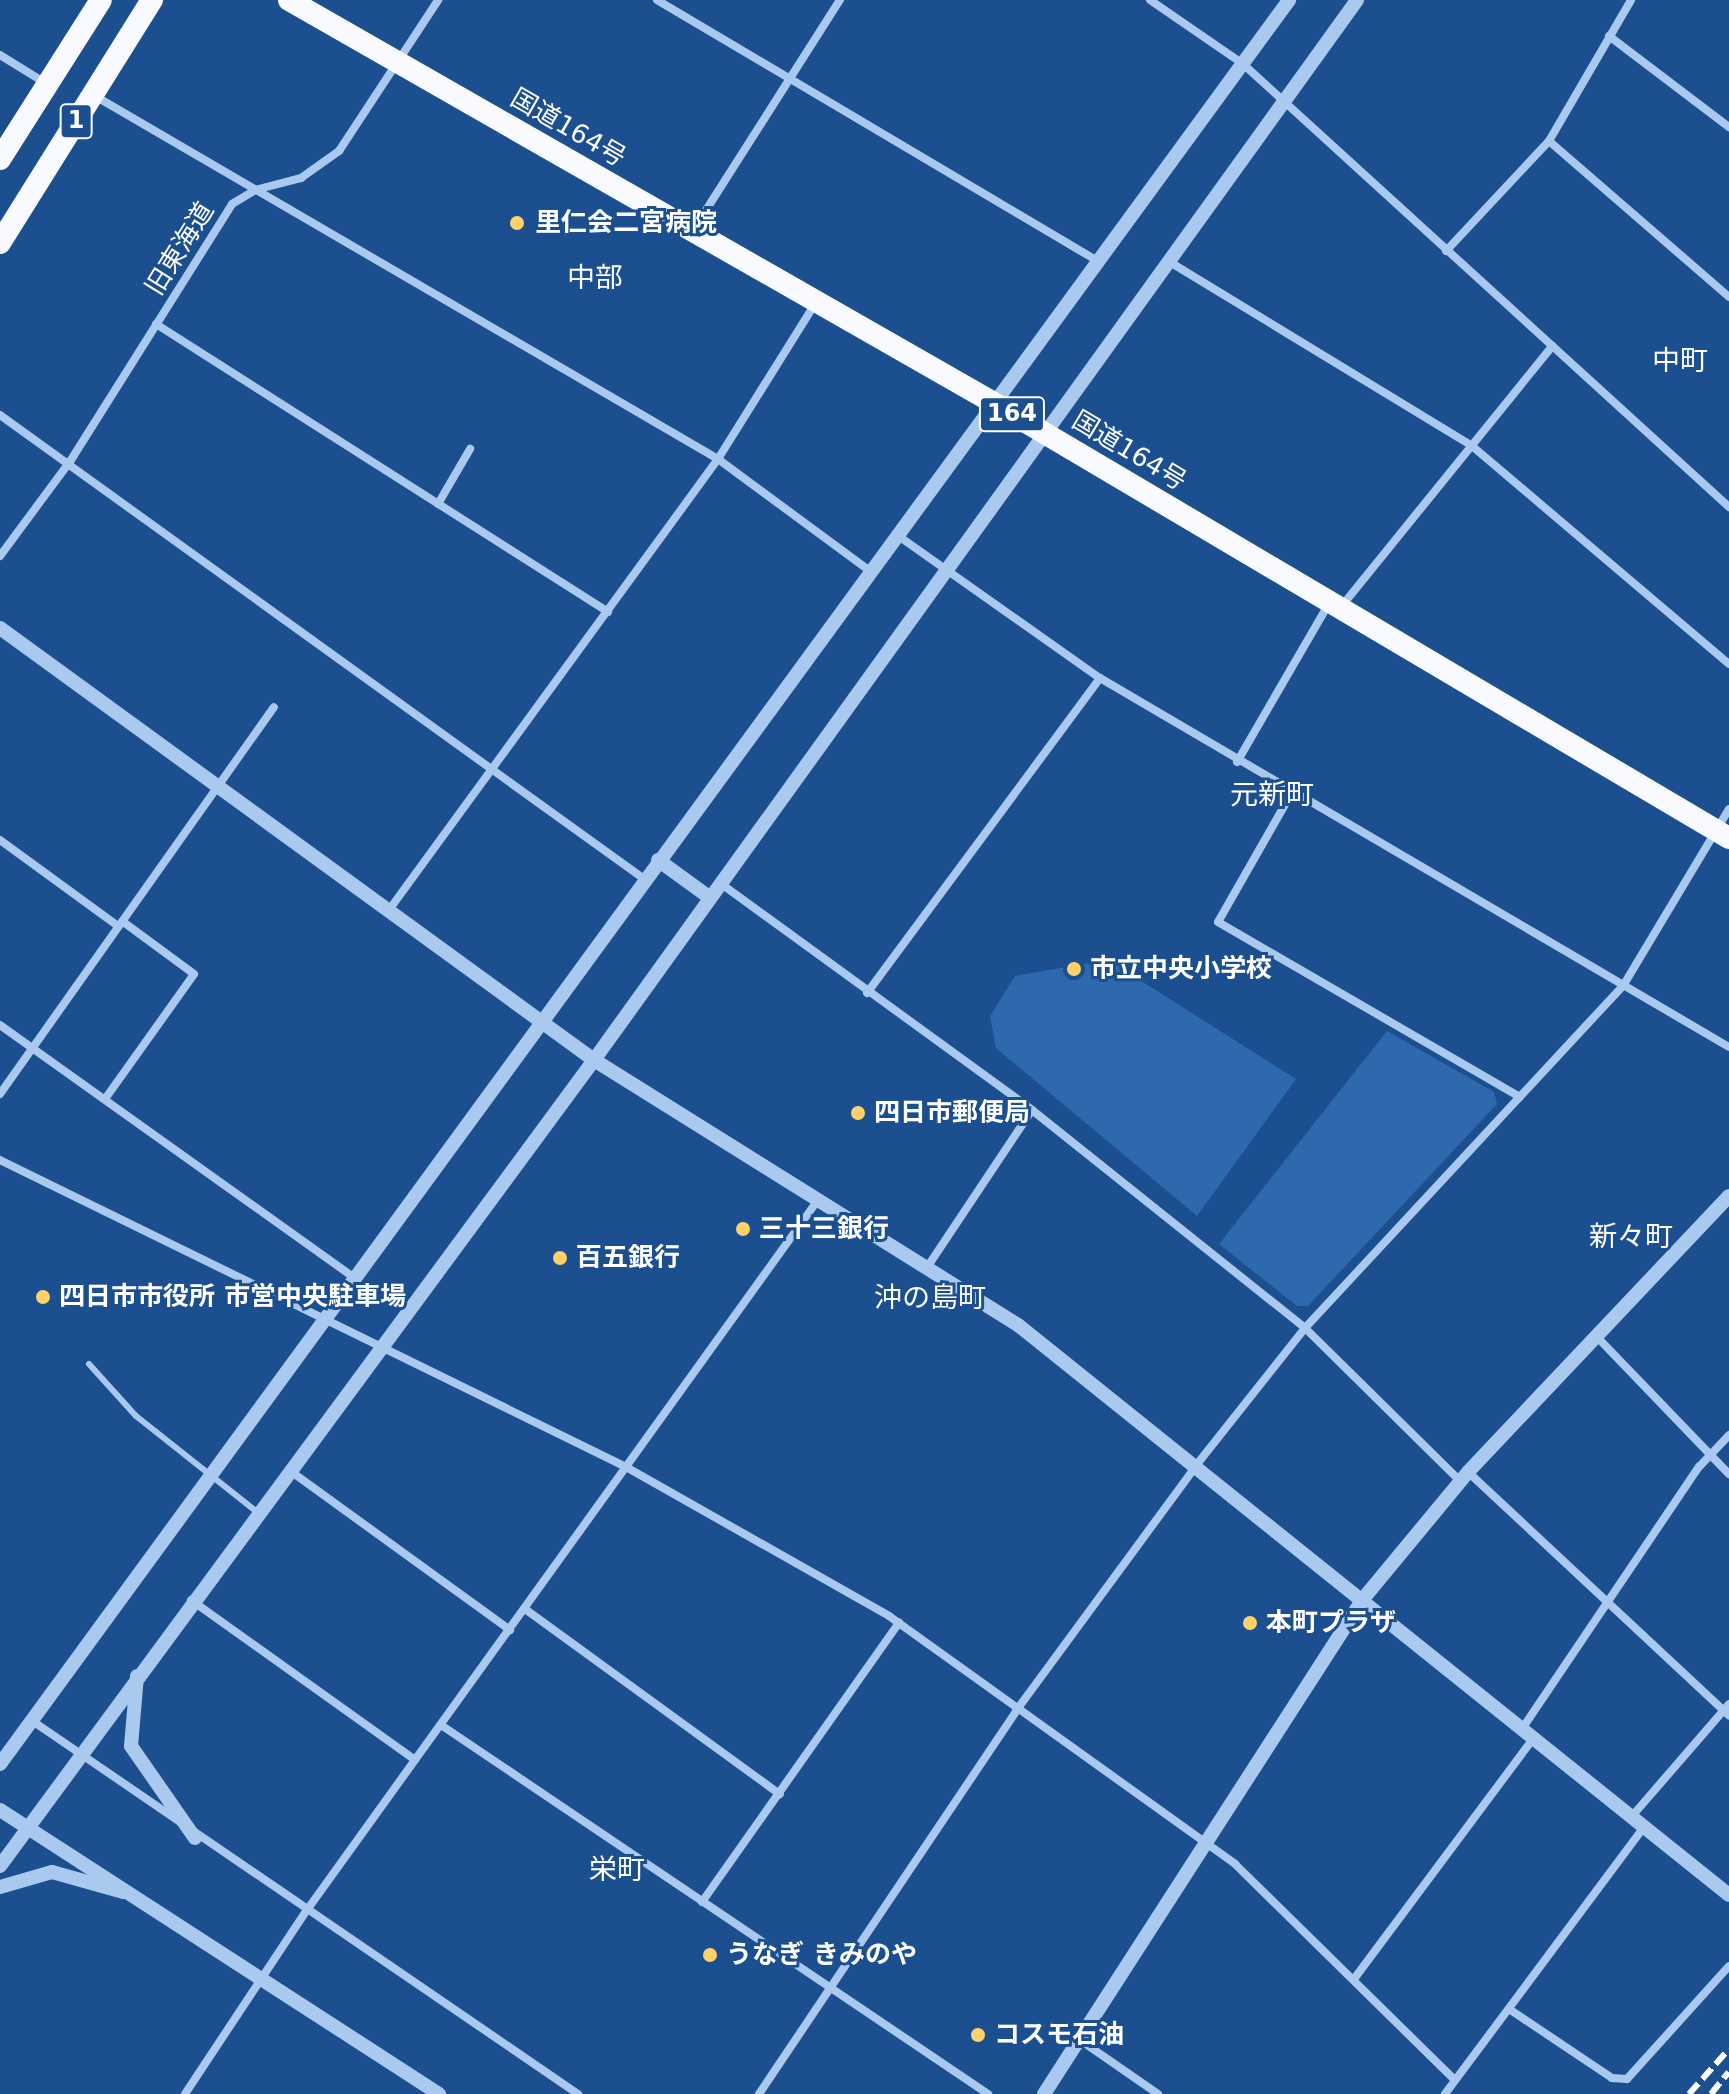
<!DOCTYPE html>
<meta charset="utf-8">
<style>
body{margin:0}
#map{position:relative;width:1729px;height:2094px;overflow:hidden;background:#1b4f8f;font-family:"DejaVu Sans","Noto Sans JP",sans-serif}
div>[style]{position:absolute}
.green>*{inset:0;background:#2e69ad}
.service>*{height:6px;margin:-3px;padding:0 3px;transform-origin:3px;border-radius:3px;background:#a9c9ee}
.minor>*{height:8px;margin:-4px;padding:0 4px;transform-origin:4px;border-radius:4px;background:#a9c9ee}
.tertiary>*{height:14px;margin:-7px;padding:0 7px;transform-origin:7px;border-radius:7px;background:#a9c9ee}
.trunk>*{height:22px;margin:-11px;padding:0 11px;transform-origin:11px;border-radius:11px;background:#f8faff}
.rail>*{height:6px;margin-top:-3px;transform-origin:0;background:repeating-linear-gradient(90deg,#fff 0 14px,transparent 0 20px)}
.dots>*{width:22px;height:22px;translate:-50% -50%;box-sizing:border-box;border:4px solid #1b4f8f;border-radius:50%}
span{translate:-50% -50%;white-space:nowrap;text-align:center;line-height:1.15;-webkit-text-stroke:6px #1b4f8f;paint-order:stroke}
.shield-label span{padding:2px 6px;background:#1b4f8f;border:2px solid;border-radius:6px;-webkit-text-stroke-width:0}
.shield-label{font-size:24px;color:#fff;font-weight:700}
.street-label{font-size:26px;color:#fff}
.poi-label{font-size:26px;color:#fff;font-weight:700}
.left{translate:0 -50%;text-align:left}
.neighbourhood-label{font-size:28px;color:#fff}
</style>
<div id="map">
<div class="green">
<i style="clip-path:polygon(1095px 962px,1116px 965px,1296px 1079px,1197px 1216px,996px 1048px,990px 1016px,1015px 976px)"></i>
<i style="clip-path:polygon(1387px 1031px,1494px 1092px,1497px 1104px,1308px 1306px,1297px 1306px,1219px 1244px)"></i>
</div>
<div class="service">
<i style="left:89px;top:1364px;width:70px;rotate:47.9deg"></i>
<i style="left:136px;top:1416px;width:153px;rotate:38.4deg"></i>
</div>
<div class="minor">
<i style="left:657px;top:0;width:510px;rotate:30.64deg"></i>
<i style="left:1150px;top:0;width:113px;rotate:34.5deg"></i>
<i style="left:1243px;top:64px;width:658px;rotate:42.35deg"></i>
<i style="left:1609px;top:36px;width:151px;rotate:37.2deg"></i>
<i style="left:0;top:55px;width:55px;rotate:31.7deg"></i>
<i style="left:95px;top:96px;width:721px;rotate:30.23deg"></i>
<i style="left:718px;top:459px;width:190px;rotate:36.4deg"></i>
<i style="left:1549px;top:141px;width:238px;rotate:40.9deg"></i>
<i style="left:694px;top:229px;width:272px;rotate:-57.5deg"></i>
<i style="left:1446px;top:251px;width:151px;rotate:-46.9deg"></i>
<i style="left:1549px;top:141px;width:163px;rotate:-59.8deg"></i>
<i style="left:1173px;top:264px;width:350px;rotate:31.3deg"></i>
<i style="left:1472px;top:446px;width:337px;rotate:40.3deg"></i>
<i style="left:156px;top:324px;width:536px;rotate:32.5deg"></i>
<i style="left:0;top:415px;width:794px;rotate:35.77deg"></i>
<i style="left:438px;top:504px;width:64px;rotate:-59.8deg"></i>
<i style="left:897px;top:535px;width:248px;rotate:35.2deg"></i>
<i style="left:1100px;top:678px;width:729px;rotate:30.4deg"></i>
<i style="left:0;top:556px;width:119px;rotate:-53.5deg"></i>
<i style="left:71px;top:460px;width:302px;rotate:-57.8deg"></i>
<i style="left:232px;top:204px;width:27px;rotate:-31deg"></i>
<i style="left:255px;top:190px;width:48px;rotate:-14.6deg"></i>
<i style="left:301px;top:178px;width:47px;rotate:-35.4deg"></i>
<i style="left:339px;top:151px;width:181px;rotate:-56.7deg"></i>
<i style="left:1341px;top:607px;width:336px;rotate:-51deg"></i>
<i style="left:1237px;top:762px;width:181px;rotate:-59.9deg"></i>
<i style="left:1291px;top:794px;width:147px;rotate:119.7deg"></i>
<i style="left:1218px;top:922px;width:349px;rotate:30.1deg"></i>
<i style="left:0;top:840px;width:146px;rotate:36.1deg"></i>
<i style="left:720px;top:883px;width:386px;rotate:36deg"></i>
<i style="left:1032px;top:1110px;width:349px;rotate:38.6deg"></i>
<i style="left:1305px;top:1328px;width:218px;rotate:44.6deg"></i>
<i style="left:389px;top:910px;width:558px;rotate:-53.89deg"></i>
<i style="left:718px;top:459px;width:185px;rotate:-58deg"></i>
<i style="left:867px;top:993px;width:392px;rotate:-53.5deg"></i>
<i style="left:0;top:1025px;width:436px;rotate:35.5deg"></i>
<i style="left:0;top:1094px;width:474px;rotate:-54.7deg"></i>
<i style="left:105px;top:1099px;width:153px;rotate:-54.5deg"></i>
<i style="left:194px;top:974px;width:89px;rotate:-143.6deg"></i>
<i style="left:0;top:1160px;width:697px;rotate:26.12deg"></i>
<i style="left:626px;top:1467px;width:302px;rotate:29.5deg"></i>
<i style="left:889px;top:1616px;width:426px;rotate:35.6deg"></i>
<i style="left:1235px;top:1864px;width:308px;rotate:44.5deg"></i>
<i style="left:928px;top:1266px;width:187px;rotate:-56.3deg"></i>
<i style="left:1598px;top:1338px;width:189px;rotate:46.1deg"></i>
<i style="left:289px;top:1470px;width:273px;rotate:35.9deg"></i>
<i style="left:1468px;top:1472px;width:357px;rotate:43deg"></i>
<i style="left:191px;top:1600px;width:275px;rotate:35.5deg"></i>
<i style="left:525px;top:1609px;width:315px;rotate:36deg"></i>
<i style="left:31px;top:1720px;width:663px;rotate:34.36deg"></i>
<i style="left:441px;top:1725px;width:660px;rotate:34deg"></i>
<i style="left:1524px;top:1726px;width:313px;rotate:-56deg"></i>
<i style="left:1699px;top:1467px;width:44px;rotate:-46.8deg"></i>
<i style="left:1633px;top:1815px;width:147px;rotate:-49.1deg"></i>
<i style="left:702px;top:1902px;width:342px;rotate:-54.8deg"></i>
<i style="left:1354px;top:1979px;width:303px;rotate:-53.3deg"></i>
<i style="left:1509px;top:2009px;width:124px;rotate:33.8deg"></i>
<i style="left:1612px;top:2078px;width:15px;rotate:4deg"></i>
<i style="left:1627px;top:2079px;width:152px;rotate:-47.9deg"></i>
<i style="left:1080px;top:2040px;width:95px;rotate:34.7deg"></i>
<i style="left:185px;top:2094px;width:221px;rotate:-56.5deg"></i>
<i style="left:307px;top:1910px;width:875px;rotate:-54.26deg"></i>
<i style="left:759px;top:2094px;width:461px;rotate:-56.1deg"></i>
<i style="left:1016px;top:1711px;width:308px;rotate:-53.7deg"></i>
<i style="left:1198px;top:1463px;width:172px;rotate:-51.6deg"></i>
<i style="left:1305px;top:1328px;width:467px;rotate:-47.1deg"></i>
<i style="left:1623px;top:986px;width:206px;rotate:-59.1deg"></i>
<i style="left:1445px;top:2094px;width:334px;rotate:-53.3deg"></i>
</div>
<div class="tertiary">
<i style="left:0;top:628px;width:734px;rotate:36.03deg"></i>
<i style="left:594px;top:1060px;width:500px;rotate:32.01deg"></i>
<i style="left:1018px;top:1325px;width:911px;rotate:38.72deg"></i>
<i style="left:658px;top:860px;width:63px;rotate:36deg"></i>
<i style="left:137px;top:1676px;width:70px;rotate:94.9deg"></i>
<i style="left:131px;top:1746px;width:112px;rotate:55.2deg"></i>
<i style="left:0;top:1764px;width:2185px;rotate:-53.84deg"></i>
<i style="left:0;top:1810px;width:523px;rotate:32.9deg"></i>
<i style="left:0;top:1866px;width:1001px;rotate:-53.61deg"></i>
<i style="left:594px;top:1060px;width:1306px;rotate:-54.25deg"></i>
<i style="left:0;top:1887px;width:54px;rotate:-16.1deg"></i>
<i style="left:52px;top:1872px;width:74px;rotate:15.7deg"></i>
<i style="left:1044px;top:2094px;width:589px;rotate:-57.2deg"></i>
<i style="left:1363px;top:1599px;width:165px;rotate:-50.4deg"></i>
<i style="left:1468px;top:1472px;width:380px;rotate:-46.6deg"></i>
</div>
<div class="trunk">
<i style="left:289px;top:0;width:810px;rotate:29.76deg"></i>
<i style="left:992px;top:402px;width:856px;rotate:30.61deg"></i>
<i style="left:0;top:159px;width:188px;rotate:-57.6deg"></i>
<i style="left:0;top:243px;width:287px;rotate:-58deg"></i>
</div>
<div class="rail">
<i style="left:1689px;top:2094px;width:60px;rotate:-48.4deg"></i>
<i style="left:1711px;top:2094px;width:28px;rotate:-51deg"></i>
</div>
<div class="dots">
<i style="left:517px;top:223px;background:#ffd166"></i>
<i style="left:1074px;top:969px;background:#ffd166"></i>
<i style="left:858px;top:1113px;background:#ffd166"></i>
<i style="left:743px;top:1229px;background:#ffd166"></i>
<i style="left:560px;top:1258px;background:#ffd166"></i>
<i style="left:43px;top:1297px;background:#ffd166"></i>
<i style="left:1250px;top:1623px;background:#ffd166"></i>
<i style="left:710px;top:1955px;background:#ffd166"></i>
<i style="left:978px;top:2035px;background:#ffd166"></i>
</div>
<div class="shield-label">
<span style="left:76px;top:121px">1</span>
<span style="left:1012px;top:414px">164</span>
</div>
<div class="street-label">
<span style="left:568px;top:128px;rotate:30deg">国道164号</span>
<span style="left:180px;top:249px;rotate:-58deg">旧東海道</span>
<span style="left:1129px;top:451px;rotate:31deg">国道164号</span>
</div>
<div class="poi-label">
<span class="left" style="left:535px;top:223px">里仁会二宮病院</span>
<span class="left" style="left:1090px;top:969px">市立中央小学校</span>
<span class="left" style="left:874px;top:1113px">四日市郵便局</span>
<span class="left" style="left:759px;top:1229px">三十三銀行</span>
<span class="left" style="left:576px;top:1258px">百五銀行</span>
<span class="left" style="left:59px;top:1297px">四日市市役所 市営中央駐車場</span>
<span class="left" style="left:1266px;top:1623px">本町プラザ</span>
<span class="left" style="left:726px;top:1955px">うなぎ きみのや</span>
<span class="left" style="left:994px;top:2035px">コスモ石油</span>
</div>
<div class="neighbourhood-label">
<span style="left:595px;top:278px">中部</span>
<span style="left:1680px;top:361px">中町</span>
<span style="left:1272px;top:795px">元新町</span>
<span style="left:1631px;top:1237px">新々町</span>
<span style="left:930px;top:1298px">沖の島町</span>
<span style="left:617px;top:1870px">栄町</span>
</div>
</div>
